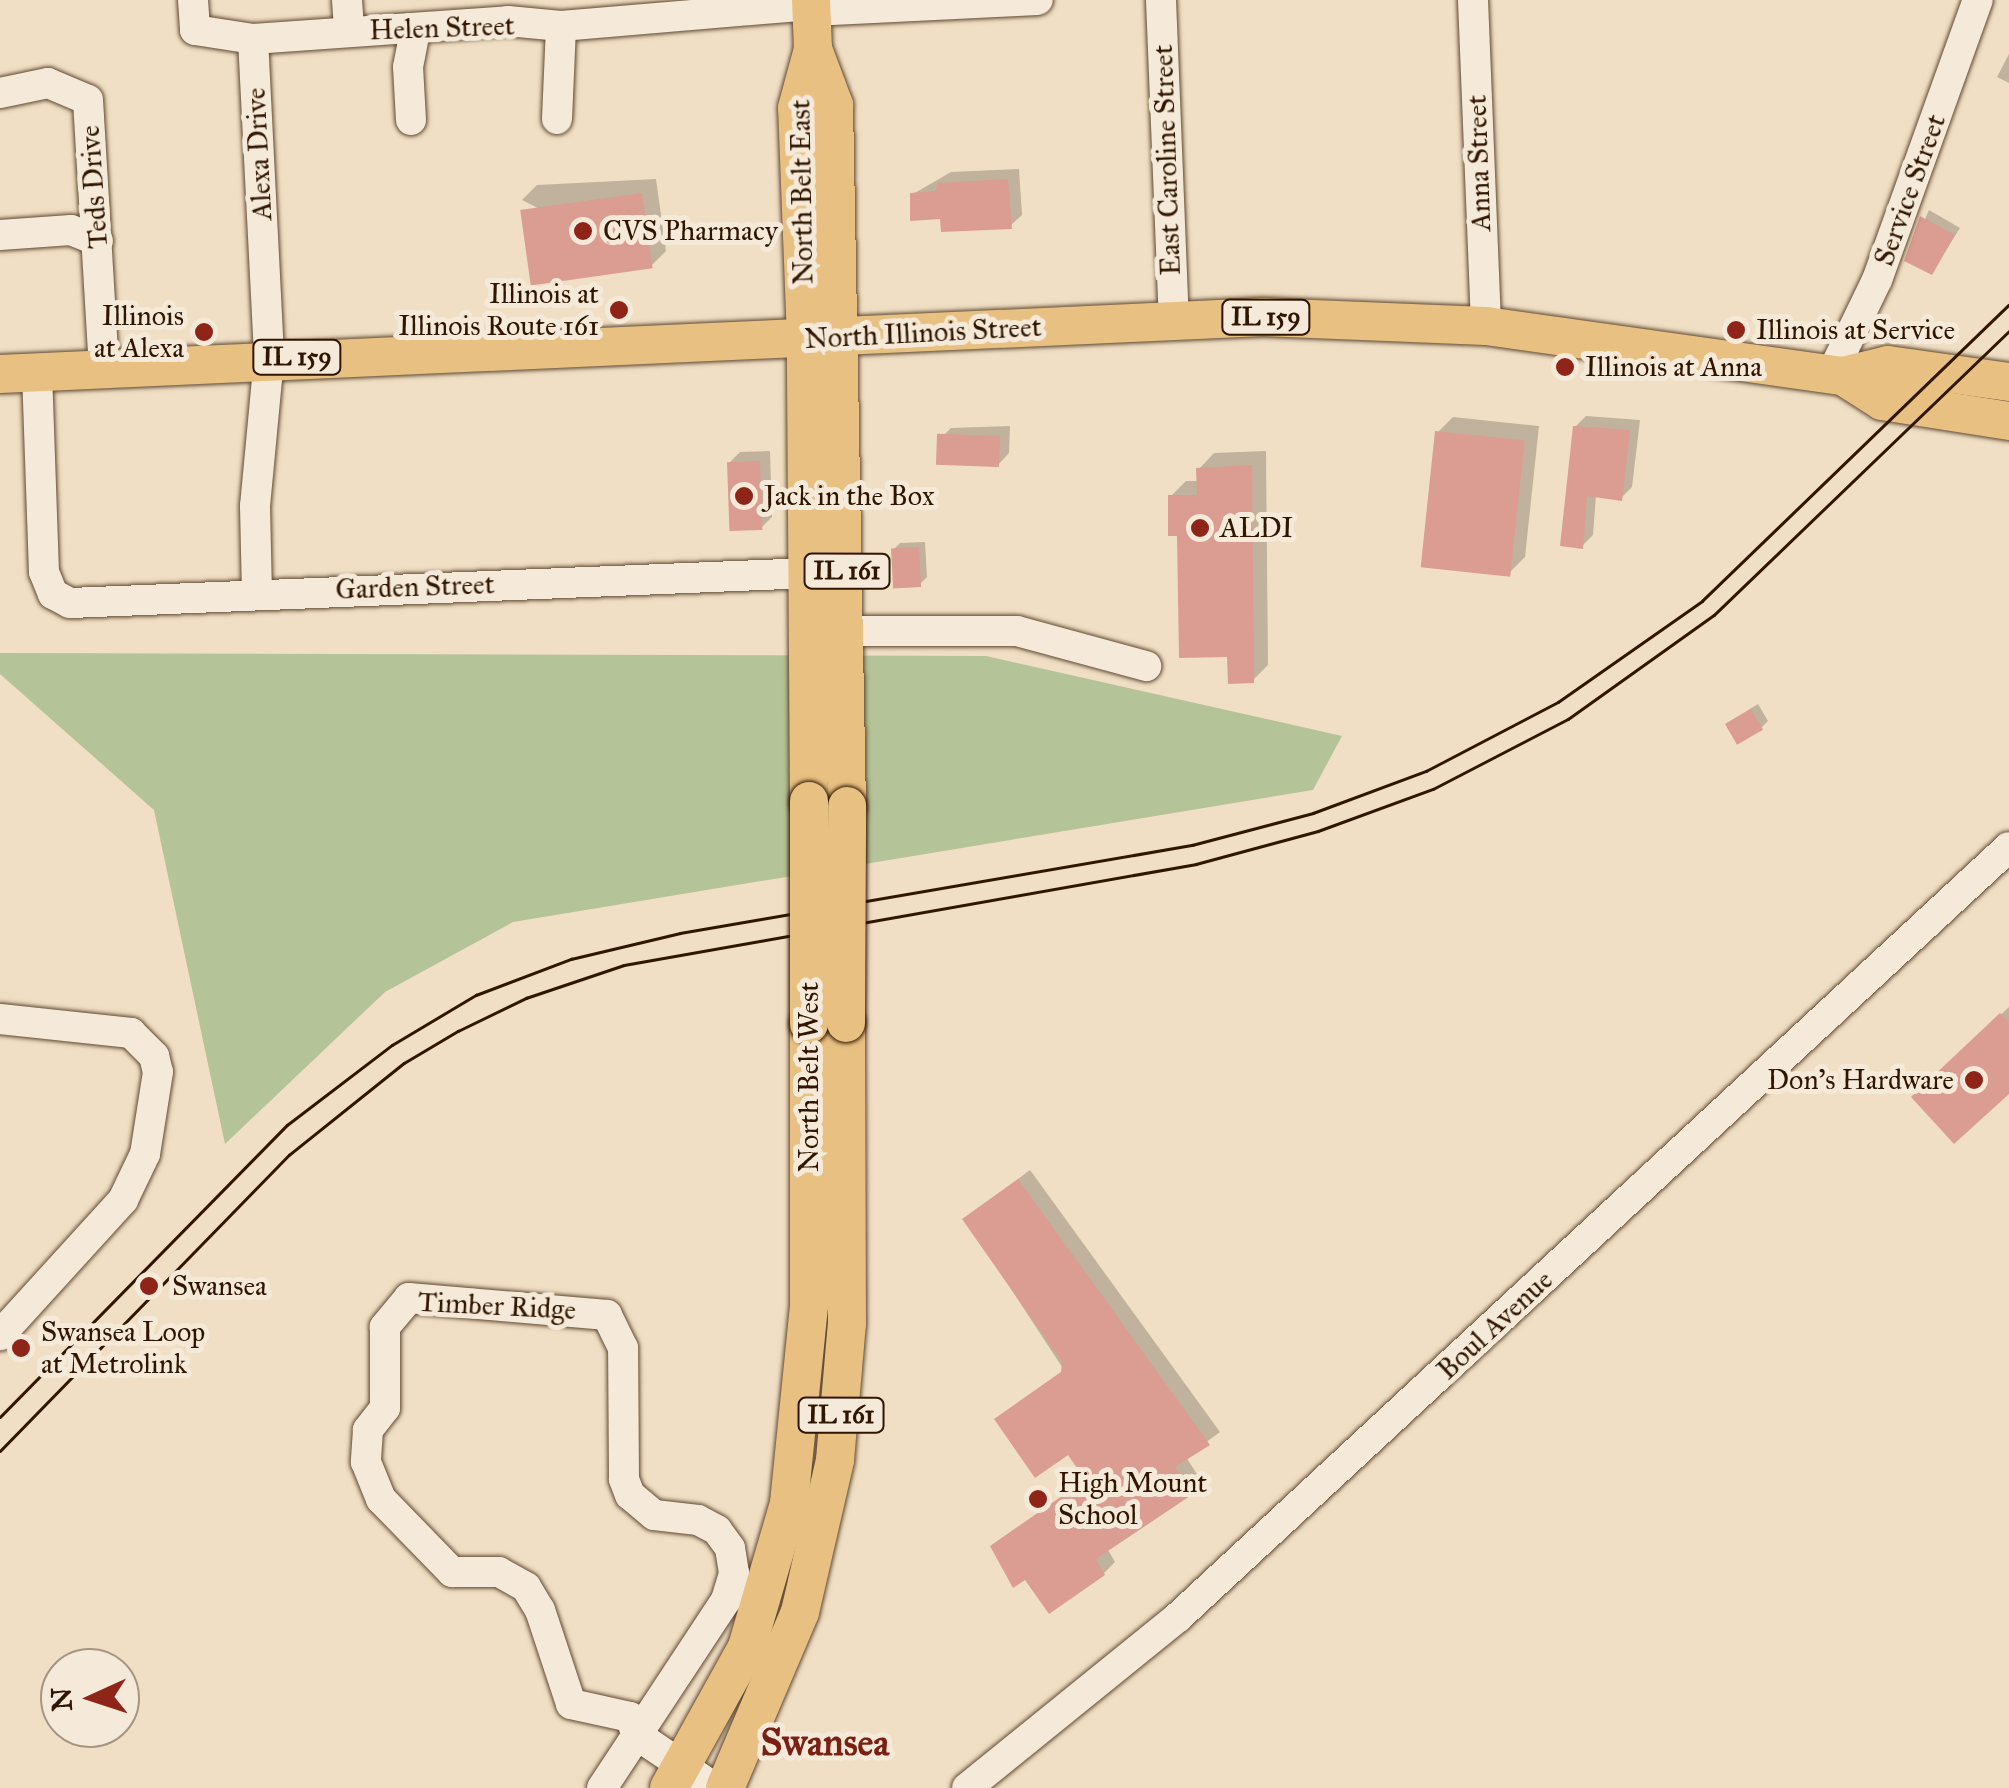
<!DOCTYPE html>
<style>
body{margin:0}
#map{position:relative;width:2009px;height:1788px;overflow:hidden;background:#f0dfc4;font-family:"IM FELL Great Primer",serif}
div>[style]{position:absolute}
.green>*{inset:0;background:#b5c398}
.shadow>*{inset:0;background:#0003}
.building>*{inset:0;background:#db9c91;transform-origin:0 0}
.roads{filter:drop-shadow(0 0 2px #604831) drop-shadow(0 0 2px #604831)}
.minor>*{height:30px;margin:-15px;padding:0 15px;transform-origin:15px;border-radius:15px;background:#f5ead9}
.major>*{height:38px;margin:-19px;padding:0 19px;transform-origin:19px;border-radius:19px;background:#e8c082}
.tram>*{height:2.5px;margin:-1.25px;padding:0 1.25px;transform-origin:1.25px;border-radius:1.25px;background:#301600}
.bridges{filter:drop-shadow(0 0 2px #301600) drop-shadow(0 0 2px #301600)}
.major-bridge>*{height:38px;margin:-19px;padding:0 19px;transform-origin:19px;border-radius:19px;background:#e8c082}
.dots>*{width:28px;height:28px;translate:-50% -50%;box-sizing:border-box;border:5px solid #f5ead9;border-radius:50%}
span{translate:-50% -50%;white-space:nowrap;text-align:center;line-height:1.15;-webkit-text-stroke:10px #f5ead9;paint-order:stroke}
.shield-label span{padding:2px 8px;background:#f5ead9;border:2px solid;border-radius:8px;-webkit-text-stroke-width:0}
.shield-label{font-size:25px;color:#301600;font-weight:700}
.street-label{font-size:28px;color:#301600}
.poi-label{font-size:28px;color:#301600}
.left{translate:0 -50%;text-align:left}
.right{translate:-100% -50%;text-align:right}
.district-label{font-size:38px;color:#7a1f14;font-weight:700}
.north{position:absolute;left:40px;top:1648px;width:100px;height:100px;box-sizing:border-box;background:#f5ead9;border:2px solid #a69582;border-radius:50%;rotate:267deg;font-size:28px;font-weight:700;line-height:40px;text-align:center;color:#301600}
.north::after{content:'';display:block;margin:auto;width:35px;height:45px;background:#8f2418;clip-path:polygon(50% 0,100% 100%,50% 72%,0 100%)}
</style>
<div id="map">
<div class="green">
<i style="clip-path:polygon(0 653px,986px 656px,1342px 736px,1313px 790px,513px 922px,385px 992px,225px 1144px,154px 810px,0 674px)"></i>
</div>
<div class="shadow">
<i style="clip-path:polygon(2009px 54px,2009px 92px,2009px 83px,1997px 77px)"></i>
<i style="clip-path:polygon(1019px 169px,1022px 215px,1010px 226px,942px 217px,913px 194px,951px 172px)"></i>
<i style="clip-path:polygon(656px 179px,666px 251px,651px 266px,522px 200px,537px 185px)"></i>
<i style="clip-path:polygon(1929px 210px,1960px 228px,1932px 272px,1907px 259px)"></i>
<i style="clip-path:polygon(1586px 416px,1640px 420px,1632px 487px,1621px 498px,1596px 495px,1593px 535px,1582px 546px,1575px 427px)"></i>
<i style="clip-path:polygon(1453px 417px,1539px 426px,1525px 557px,1510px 572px,1438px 432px)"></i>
<i style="clip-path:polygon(1010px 426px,1009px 453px,998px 465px,940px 439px,951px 428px)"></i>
<i style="clip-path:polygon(770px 451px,772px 517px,761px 528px,729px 463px,740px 452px)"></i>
<i style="clip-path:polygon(1266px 451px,1268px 665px,1253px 680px,1229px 654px,1171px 496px,1186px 481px,1199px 481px,1199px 469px,1214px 453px)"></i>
<i style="clip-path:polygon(925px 542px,927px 577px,920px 584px,893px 550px,900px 543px)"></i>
<i style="clip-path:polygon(1758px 704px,1768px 721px,1761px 728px,1727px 723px)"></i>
<i style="clip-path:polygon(2009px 1007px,2009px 1091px,1914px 1097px)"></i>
<i style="clip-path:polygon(1030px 1170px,1220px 1432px,1186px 1457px,1202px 1482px,1107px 1548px,1115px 1562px,1104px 1573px,1026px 1576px,993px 1547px,1087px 1478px,1068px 1452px,998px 1419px,1064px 1370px,965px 1219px)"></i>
</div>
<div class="building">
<i style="clip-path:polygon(1008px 179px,1012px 229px,941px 232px,940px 219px,910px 221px,910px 193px,936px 191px,937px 183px)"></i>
<i style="left:642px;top:193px;width:76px;height:123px;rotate:82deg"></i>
<i style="clip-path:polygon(1920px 216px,1955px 235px,1932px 275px,1904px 261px)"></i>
<i style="clip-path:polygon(1573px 426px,1630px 430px,1622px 501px,1587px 496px,1583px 549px,1560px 546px)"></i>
<i style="left:1435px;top:431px;width:90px;height:137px;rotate:6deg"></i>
<i style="left:1000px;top:436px;width:31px;height:63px;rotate:92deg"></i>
<i style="left:760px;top:461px;width:69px;height:33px;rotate:88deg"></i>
<i style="clip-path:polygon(1252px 465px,1254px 683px,1228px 684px,1227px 657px,1179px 658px,1177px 536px,1168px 536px,1168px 495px,1197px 495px,1196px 468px)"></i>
<i style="left:919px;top:547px;width:40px;height:28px;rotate:87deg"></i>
<i style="left:1751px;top:709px;width:24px;height:30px;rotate:60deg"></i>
<i style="clip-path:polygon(2000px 1013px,2009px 1022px,2009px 1094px,1954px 1144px,1911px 1097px)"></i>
<i style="clip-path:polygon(1018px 1179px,1210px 1445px,1175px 1467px,1193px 1494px,1096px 1559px,1105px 1575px,1049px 1614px,1025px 1580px,1013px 1588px,990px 1546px,1085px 1480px,1068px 1455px,1035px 1478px,994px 1419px,1061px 1372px,1062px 1362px,962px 1219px)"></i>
</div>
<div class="roads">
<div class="minor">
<i style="left:193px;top:0;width:30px;rotate:86deg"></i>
<i style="left:195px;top:30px;width:59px;rotate:8.8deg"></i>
<i style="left:253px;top:39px;width:319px;rotate:87.1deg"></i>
<i style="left:269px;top:358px;width:149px;rotate:95.4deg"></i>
<i style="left:255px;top:506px;width:87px;rotate:88.7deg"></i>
<i style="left:347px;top:0;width:30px;rotate:86deg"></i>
<i style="left:1161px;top:0;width:320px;rotate:87.7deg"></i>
<i style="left:1473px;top:0;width:326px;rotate:87.7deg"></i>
<i style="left:811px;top:11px;width:227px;rotate:-2.8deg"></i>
<i style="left:253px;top:39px;width:256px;rotate:-4deg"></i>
<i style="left:508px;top:21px;width:53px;rotate:5.4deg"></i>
<i style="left:561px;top:26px;width:251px;rotate:-4.8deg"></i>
<i style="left:0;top:93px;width:49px;rotate:-11.8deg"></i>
<i style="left:48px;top:83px;width:43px;rotate:23deg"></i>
<i style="left:88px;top:100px;width:268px;rotate:86.6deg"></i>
<i style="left:557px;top:119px;width:93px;rotate:-87.5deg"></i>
<i style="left:411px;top:120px;width:53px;rotate:-93.2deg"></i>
<i style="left:408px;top:67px;width:37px;rotate:-79deg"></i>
<i style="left:0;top:235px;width:71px;rotate:-4deg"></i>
<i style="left:71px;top:230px;width:29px;rotate:22deg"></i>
<i style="left:37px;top:372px;width:200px;rotate:88deg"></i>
<i style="left:44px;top:572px;width:24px;rotate:68deg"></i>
<i style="left:53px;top:594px;width:19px;rotate:28deg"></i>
<i style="left:70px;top:603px;width:740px;rotate:-2.32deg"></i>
<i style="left:1831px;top:375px;width:106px;rotate:-64.2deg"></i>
<i style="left:1877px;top:280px;width:298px;rotate:-70.2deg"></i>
<i style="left:847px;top:631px;width:170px"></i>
<i style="left:1017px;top:631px;width:134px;rotate:15.2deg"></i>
<i style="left:0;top:1019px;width:132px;rotate:6.1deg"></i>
<i style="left:131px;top:1033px;width:33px;rotate:45deg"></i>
<i style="left:154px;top:1056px;width:16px;rotate:76deg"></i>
<i style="left:158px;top:1072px;width:83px;rotate:99deg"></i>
<i style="left:145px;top:1154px;width:51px;rotate:115.6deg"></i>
<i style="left:123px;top:1200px;width:183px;rotate:132.3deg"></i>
<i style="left:637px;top:1735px;width:94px;rotate:34.2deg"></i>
<i style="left:602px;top:1788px;width:225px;rotate:-56.6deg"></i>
<i style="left:726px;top:1600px;width:28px;rotate:-73deg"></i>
<i style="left:734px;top:1573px;width:25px;rotate:-99deg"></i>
<i style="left:730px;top:1548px;width:22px;rotate:-126deg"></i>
<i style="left:717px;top:1530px;width:21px;rotate:-152deg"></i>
<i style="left:698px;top:1520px;width:44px;rotate:-173.5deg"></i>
<i style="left:654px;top:1515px;width:31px;rotate:-140deg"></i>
<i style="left:630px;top:1495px;width:17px;rotate:-111deg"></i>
<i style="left:624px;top:1479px;width:131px;rotate:-90.4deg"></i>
<i style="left:623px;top:1348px;width:37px;rotate:-116deg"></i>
<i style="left:607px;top:1315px;width:199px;rotate:-175.1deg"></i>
<i style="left:409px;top:1298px;width:38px;rotate:130deg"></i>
<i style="left:385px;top:1327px;width:81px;rotate:90deg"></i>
<i style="left:385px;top:1408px;width:28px;rotate:128deg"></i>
<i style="left:368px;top:1430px;width:32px;rotate:94deg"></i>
<i style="left:366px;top:1462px;width:40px;rotate:68deg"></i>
<i style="left:381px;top:1499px;width:102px;rotate:45.8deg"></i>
<i style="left:452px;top:1572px;width:47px"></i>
<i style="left:499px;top:1572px;width:31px;rotate:29deg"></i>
<i style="left:526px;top:1587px;width:27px;rotate:59deg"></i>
<i style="left:540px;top:1610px;width:99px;rotate:71.7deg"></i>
<i style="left:571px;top:1704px;width:60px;rotate:12.4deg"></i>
<i style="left:630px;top:1717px;width:19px;rotate:69deg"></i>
<i style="left:967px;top:1788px;width:270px;rotate:-39deg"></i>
<i style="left:1177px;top:1618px;width:1134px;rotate:-42.82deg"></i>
</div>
<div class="major">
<i style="left:813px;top:49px;width:60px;rotate:69.4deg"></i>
<i style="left:834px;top:105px;width:701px;rotate:88.94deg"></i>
<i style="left:0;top:374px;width:1264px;rotate:-2.58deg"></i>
<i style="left:1263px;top:317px;width:223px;rotate:2.3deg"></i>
<i style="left:1486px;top:326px;width:360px;rotate:8deg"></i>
<i style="left:1843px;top:376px;width:46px;rotate:-13.7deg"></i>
<i style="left:1888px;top:365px;width:122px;rotate:8deg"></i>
<i style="left:1843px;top:376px;width:46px;rotate:32.7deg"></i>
<i style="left:1882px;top:401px;width:129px;rotate:8.9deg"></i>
<i style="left:809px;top:801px;width:462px;rotate:-90.4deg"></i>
<i style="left:806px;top:339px;width:231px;rotate:-92.2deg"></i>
<i style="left:797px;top:108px;width:61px;rotate:-74.8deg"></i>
<i style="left:813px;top:49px;width:49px;rotate:-92.3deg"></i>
<i style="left:669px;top:1788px;width:161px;rotate:-61deg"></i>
<i style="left:747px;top:1647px;width:150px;rotate:-73.7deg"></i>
<i style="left:789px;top:1503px;width:198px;rotate:-84.2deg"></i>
<i style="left:809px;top:1306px;width:282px;rotate:-90deg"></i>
<i style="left:725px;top:1788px;width:191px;rotate:-66.9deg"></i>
<i style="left:800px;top:1612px;width:156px;rotate:-77deg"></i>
<i style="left:835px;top:1460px;width:138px;rotate:-85deg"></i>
<i style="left:847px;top:1323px;width:300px;rotate:-90.2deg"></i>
</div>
</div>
<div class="tram">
<i style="left:0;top:1417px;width:409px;rotate:-45.5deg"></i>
<i style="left:287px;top:1125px;width:132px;rotate:-37.3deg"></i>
<i style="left:392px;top:1045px;width:98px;rotate:-30.8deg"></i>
<i style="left:476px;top:995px;width:102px;rotate:-20.8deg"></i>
<i style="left:571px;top:959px;width:112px;rotate:-13.4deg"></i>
<i style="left:680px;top:933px;width:520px;rotate:-9.75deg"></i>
<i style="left:1192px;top:845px;width:125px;rotate:-14.8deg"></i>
<i style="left:1313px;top:813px;width:121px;rotate:-20.4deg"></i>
<i style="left:1426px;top:771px;width:149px;rotate:-27.6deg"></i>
<i style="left:1558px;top:702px;width:176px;rotate:-35deg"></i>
<i style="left:1702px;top:601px;width:426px;rotate:-44deg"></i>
<i style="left:0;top:1451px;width:414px;rotate:-45.7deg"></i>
<i style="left:289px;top:1155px;width:147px;rotate:-38.7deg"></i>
<i style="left:404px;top:1063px;width:63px;rotate:-30.7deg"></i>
<i style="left:458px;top:1031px;width:76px;rotate:-25.9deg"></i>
<i style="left:526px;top:998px;width:103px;rotate:-18.6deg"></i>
<i style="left:624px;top:965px;width:581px;rotate:-10.01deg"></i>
<i style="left:1196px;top:864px;width:126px;rotate:-15.1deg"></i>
<i style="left:1318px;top:831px;width:122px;rotate:-20.1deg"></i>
<i style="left:1433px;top:789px;width:152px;rotate:-27.4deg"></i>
<i style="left:1568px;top:719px;width:179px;rotate:-35.5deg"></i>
<i style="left:1714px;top:615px;width:409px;rotate:-43.9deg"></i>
</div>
<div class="bridges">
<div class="major-bridge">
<i style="left:846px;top:1023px;width:217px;rotate:-89.7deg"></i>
<i style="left:809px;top:1024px;width:223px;rotate:-90deg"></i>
</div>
</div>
<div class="dots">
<i style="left:583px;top:231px;background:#8f2418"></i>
<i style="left:619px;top:310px;background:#8f2418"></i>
<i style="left:1736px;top:330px;background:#8f2418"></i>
<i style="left:204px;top:332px;background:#8f2418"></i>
<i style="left:1565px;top:367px;background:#8f2418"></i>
<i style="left:744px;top:496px;background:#8f2418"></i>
<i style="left:1200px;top:528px;background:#8f2418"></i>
<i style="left:1974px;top:1080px;background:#8f2418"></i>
<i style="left:149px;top:1286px;background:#8f2418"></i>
<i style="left:21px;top:1348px;background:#8f2418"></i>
<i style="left:1038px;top:1499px;background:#8f2418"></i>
</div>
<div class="shield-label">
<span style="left:1266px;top:317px">IL 159</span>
<span style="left:297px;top:357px">IL 159</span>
<span style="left:847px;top:571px">IL 161</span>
<span style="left:841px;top:1415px">IL 161</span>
</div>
<div class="street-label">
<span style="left:442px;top:28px;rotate:-2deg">Helen Street</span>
<span style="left:259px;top:154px;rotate:-93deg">Alexa Drive</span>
<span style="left:1167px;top:160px;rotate:-92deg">East Caroline Street</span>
<span style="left:1479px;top:163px;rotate:-92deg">Anna Street</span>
<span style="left:94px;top:187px;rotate:-94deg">Teds Drive</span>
<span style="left:1910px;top:190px;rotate:-70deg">Service Street</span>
<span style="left:802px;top:192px;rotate:-91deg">North Belt East</span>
<span style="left:923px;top:333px;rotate:-3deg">North Illinois Street</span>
<span style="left:415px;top:587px;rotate:-2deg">Garden Street</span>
<span style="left:809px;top:1077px;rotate:-90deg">North Belt West</span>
<span style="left:497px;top:1306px;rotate:3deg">Timber Ridge</span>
<span style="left:1495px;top:1325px;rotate:-43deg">Boul Avenue</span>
</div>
<div class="poi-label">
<span class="left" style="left:603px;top:231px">CVS Pharmacy</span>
<span class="right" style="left:599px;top:310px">Illinois at<br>Illinois Route 161</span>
<span class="right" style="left:184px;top:332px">Illinois<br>at Alexa</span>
<span class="left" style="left:1756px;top:330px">Illinois at Service</span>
<span class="left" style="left:1585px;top:367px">Illinois at Anna</span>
<span class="left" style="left:764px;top:496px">Jack in the Box</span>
<span class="left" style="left:1220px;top:528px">ALDI</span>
<span class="right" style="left:1954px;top:1080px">Don's Hardware</span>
<span class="left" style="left:172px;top:1286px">Swansea</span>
<span class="left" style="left:41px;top:1348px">Swansea Loop<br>at Metrolink</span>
<span class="left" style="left:1058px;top:1499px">High Mount<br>School</span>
</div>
<div class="district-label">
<span style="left:825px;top:1743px">Swansea</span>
</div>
<div class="north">N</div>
</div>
